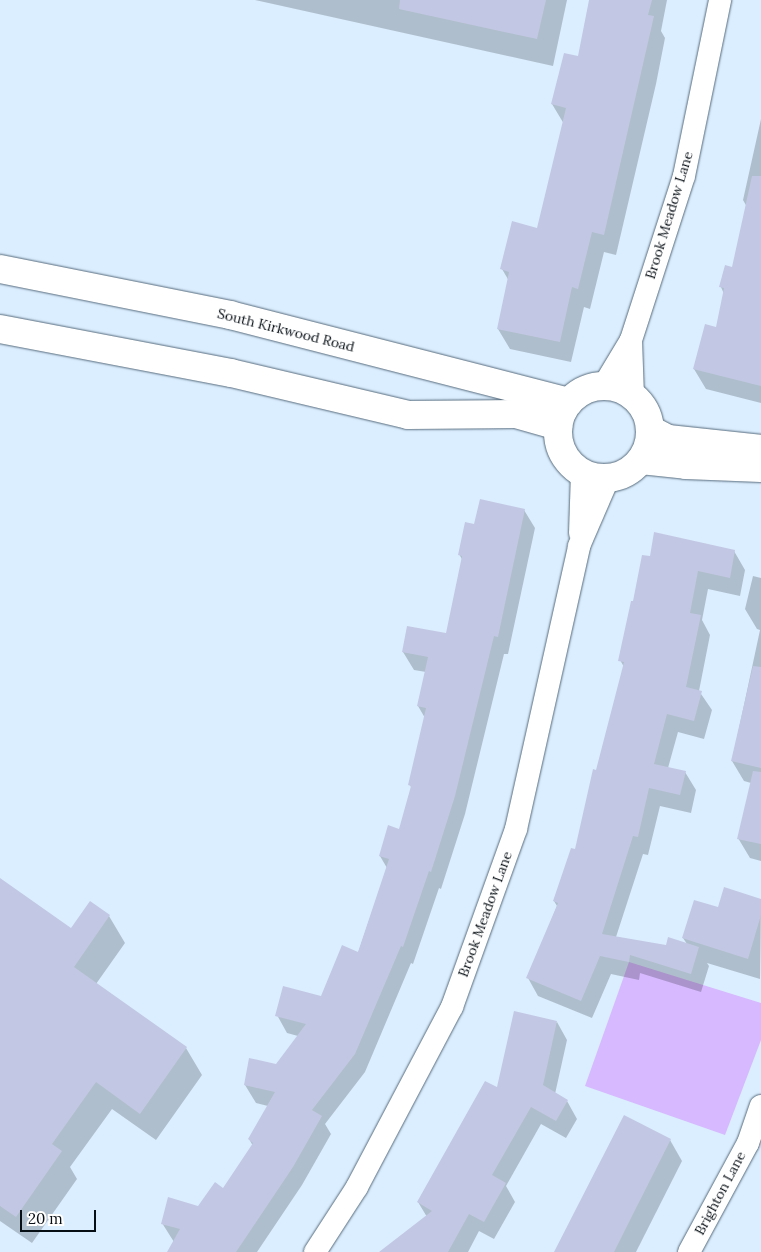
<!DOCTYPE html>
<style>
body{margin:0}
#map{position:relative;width:761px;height:1252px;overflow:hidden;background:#dbeeff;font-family:Lora,serif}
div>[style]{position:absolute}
.green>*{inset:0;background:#d6b9fe}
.shadow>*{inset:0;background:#0003}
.building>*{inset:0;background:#c2c8e3}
.roads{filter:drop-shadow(0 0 1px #566b7d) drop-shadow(0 0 1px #566b7d)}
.street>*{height:22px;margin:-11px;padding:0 11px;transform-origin:11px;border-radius:11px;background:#fff}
.secondary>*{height:28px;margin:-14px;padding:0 14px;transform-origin:14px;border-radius:14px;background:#fff}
.secondary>.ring{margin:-14px;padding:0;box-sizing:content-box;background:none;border:28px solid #fff;border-radius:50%}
span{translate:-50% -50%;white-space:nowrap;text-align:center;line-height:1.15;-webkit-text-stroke:4px #fff;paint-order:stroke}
.street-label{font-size:14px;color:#070f15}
.scale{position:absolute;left:20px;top:1210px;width:76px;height:22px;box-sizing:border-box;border:2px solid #070f15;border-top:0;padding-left:6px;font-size:15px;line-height:18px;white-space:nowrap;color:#070f15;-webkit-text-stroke:4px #fff;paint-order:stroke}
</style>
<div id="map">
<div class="green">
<i style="clip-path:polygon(629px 962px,761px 1003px,761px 1040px,725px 1135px,585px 1086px)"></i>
</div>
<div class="shadow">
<i style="clip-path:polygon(255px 0,567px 0,553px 66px)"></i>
<i style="clip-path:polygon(591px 0,667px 0,661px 31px,665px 38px,656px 84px,616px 255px,604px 252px,590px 309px,584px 307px,571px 362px,510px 349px,498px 329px,509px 281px,502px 269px,538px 229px,564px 124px,552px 104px,579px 58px)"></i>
<i style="clip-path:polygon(761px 119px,761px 403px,706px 389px,694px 369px,717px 328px,724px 294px,721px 287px,733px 269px,747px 207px,743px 200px)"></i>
<i style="clip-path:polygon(524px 510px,535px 528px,508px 654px,504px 654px,465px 814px,441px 889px,439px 888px,413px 964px,411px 963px,365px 1072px,325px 1124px,331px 1134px,302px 1185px,257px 1252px,168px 1252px,174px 1242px,162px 1223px,199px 1207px,223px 1190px,253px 1146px,249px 1139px,268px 1106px,256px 1103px,245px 1085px,276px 1065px,298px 1036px,287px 1033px,277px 1015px,322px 998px,358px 953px,387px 868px,380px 856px,400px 830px,412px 789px,410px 785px,425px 718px,418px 706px,426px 672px,414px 670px,403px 652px,447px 635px,463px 561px,459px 554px,475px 525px)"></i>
<i style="clip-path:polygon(734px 551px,745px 570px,740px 596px,708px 589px,702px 620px,710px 635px,699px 691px,712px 710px,704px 739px,678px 732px,668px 768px,685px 772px,696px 790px,691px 813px,660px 806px,648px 855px,643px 854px,616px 937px,667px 946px,687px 944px,683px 938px,719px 909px,761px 900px,760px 979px,707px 963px,709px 966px,701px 992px,640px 973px,639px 980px,611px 974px,592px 1018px,538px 996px,528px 978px,557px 906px,554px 901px,576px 850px,624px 667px,620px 660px,634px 603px,651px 557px)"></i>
<i style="clip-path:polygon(753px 576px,761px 578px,761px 861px,750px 858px,738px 838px,751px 783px,744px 781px,732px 761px,760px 630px,757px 629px,745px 609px)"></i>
<i style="clip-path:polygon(0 879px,71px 930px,90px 903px,109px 916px,125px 943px,96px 984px,186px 1048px,202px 1075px,156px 1140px,112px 1109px,70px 1167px,77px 1179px,32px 1243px,0 1221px)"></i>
<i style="clip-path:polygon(557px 1022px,567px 1040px,555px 1094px,567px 1101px,577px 1119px,566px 1138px,541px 1124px,506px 1186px,515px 1202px,494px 1239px,479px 1231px,468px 1252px,384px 1252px,427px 1217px,418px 1202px,497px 1089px)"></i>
<i style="clip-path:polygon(670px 1140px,682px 1161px,636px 1252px,556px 1252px)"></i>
</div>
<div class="building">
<i style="clip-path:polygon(400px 0,546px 0,537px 39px,399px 9px)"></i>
<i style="clip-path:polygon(589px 0,652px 0,648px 15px,654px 16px,604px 235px,592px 232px,578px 289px,572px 287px,560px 342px,497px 329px,509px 272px,500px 269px,512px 221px,537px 228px,566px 108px,551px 104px,564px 53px,578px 56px)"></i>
<i style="clip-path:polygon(752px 176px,761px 176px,761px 386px,693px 369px,705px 324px,716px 327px,724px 288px,719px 287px,725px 265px,732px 267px)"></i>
<i style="clip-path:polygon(480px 499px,525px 509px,498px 637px,494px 636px,455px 796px,431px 872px,429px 871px,403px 947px,401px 946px,355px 1054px,312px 1110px,322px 1116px,293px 1167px,236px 1252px,167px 1252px,180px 1229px,161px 1224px,168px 1197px,198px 1206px,215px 1182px,223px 1188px,253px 1143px,248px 1139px,275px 1092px,244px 1085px,249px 1058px,276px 1064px,306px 1024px,275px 1016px,283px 986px,321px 996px,342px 945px,358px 952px,389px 859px,379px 856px,388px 825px,399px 829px,411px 786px,408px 785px,426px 708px,417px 706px,428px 657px,402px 652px,407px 626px,446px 633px,462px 556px,458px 555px,465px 522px,474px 524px)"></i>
<i style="clip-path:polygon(654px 532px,735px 550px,730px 578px,698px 571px,690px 613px,701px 615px,686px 687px,702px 691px,694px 721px,667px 714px,654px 764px,686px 771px,680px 795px,649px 788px,638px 837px,633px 836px,602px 934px,666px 945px,668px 937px,699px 947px,691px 974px,630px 955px,629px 962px,600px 956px,581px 1001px,526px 978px,558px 903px,553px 901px,571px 848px,575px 849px,593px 769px,596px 770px,624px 662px,618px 661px,631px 601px,633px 601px,642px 555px,650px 556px)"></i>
<i style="clip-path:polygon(753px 666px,761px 667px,761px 768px,731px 761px)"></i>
<i style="clip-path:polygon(753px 771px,761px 772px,761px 844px,737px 839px)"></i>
<i style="clip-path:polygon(0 878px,71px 928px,90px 901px,110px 915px,74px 967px,187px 1047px,140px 1114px,96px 1082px,52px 1144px,62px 1151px,16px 1217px,0 1206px)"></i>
<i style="clip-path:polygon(724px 887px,761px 899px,761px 915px,748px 959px,682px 938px,694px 900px,718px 907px)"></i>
<i style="clip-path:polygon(514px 1011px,557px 1021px,543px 1085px,568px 1100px,556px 1121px,531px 1107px,492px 1175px,506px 1183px,484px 1222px,469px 1214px,448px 1252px,379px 1252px,432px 1211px,417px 1202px,485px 1081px,497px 1087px)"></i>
<i style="clip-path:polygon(624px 1115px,671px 1139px,630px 1220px,614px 1252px,554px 1252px)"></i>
</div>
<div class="roads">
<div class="street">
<i style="left:631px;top:340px;width:56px;rotate:88deg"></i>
<i style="left:604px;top:385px;width:52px;rotate:-59deg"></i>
<i style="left:631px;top:340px;width:172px;rotate:-72.1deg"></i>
<i style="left:684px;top:176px;width:180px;rotate:-78.4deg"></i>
<i style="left:580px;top:533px;width:60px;rotate:-88.1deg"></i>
<i style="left:315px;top:1252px;width:77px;rotate:-57.1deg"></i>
<i style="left:357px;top:1187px;width:204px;rotate:-62.2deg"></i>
<i style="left:452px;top:1007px;width:189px;rotate:-70.2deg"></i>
<i style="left:516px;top:829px;width:290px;rotate:-77.4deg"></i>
<i style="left:579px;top:546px;width:73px;rotate:-66.6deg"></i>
<i style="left:689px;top:1252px;width:124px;rotate:-61.6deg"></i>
<i style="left:748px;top:1143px;width:39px;rotate:-71deg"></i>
</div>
<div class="secondary">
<i style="left:0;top:269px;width:235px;rotate:11.3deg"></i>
<i style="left:230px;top:315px;width:350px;rotate:14.4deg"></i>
<i style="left:0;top:329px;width:235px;rotate:10.8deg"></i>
<i style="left:231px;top:373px;width:182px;rotate:13.3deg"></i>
<i style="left:408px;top:415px;width:108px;rotate:-0.5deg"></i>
<i style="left:516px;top:414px;width:44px;rotate:15.9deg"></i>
<i class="ring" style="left:558px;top:386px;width:64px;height:64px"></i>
<i style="left:651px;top:430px;width:19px;rotate:28deg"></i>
<i style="left:668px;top:439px;width:94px;rotate:6.1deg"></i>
<i style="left:641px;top:460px;width:45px;rotate:6.3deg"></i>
<i style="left:686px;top:465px;width:75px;rotate:2.3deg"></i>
</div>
</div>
<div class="street-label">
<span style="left:669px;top:215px;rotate:-73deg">Brook Meadow Lane</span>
<span style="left:286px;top:330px;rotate:14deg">South Kirkwood Road</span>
<span style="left:485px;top:914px;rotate:-70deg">Brook Meadow Lane</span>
<span style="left:720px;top:1193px;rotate:-62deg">Brighton Lane</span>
</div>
<div class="scale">20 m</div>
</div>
